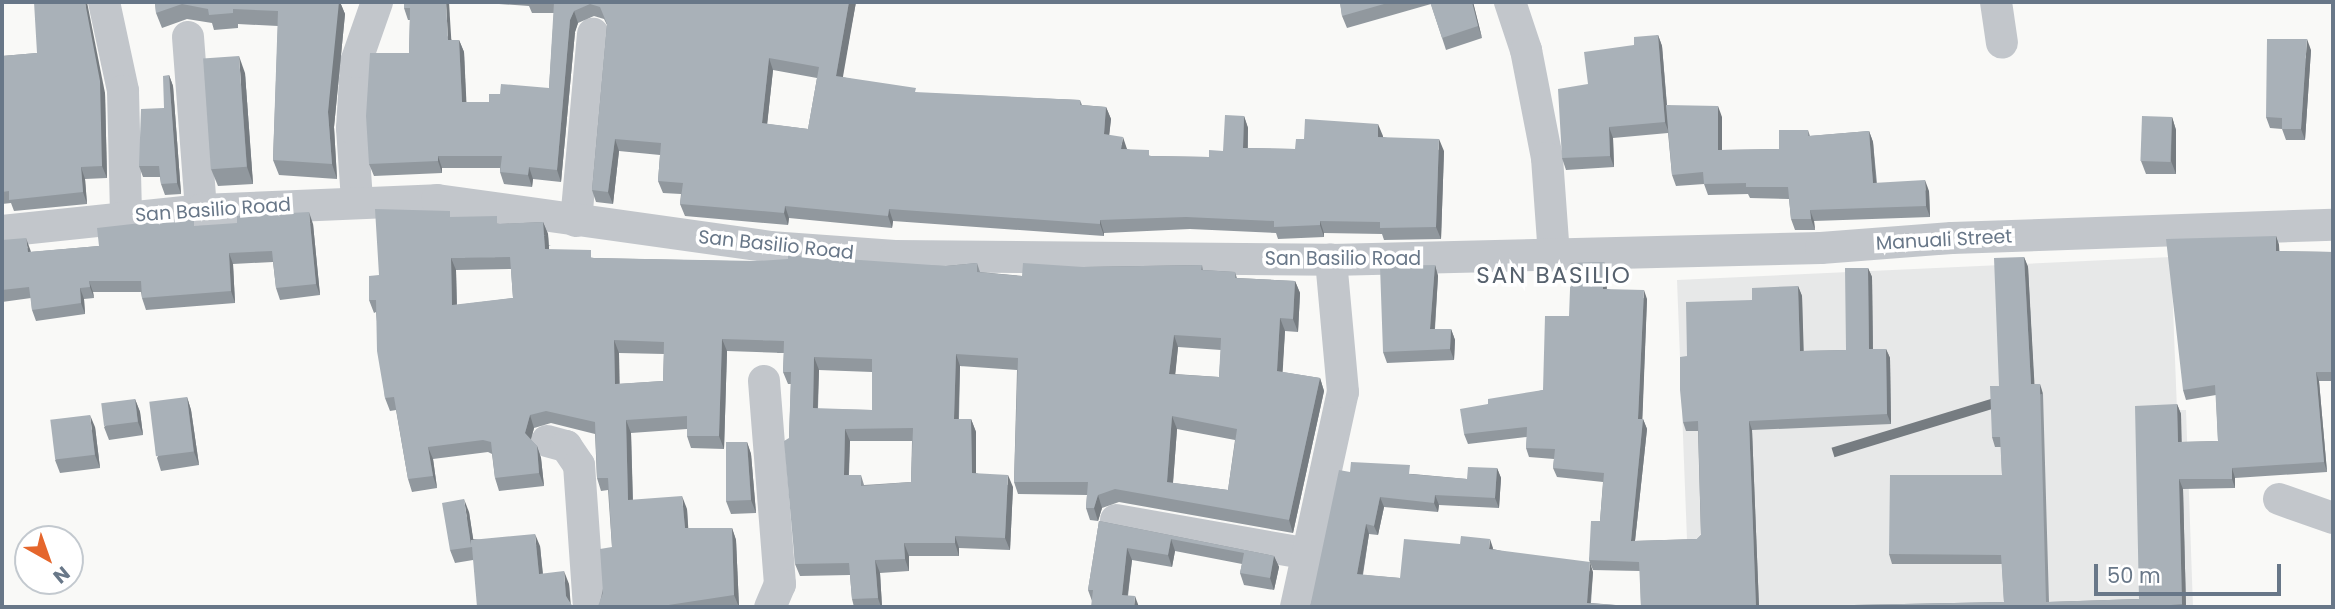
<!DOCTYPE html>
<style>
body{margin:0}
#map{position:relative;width:2335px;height:609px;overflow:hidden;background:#f9f9f7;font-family:Poppins,sans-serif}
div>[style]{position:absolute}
.built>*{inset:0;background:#e7e8e8}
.minor>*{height:32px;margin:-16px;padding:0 16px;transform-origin:16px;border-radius:16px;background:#c2c6cb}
.wall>*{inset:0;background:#91989e}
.shaded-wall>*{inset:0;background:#767c81;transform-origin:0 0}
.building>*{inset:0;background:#a9b1b8;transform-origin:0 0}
span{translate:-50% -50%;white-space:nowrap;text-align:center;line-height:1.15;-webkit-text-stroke:7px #fff;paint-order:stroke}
.street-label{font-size:19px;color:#687788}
.quarter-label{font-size:23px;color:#56616d;letter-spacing:2px}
.frame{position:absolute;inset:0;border:4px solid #687788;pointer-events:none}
.north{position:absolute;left:14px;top:525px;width:70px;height:70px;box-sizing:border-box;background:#fff;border:2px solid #c3c9cf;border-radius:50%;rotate:140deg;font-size:19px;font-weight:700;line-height:28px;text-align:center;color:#687788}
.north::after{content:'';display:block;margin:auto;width:24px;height:32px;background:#e5662c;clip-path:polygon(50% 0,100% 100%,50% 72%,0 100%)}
.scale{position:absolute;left:2094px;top:564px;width:187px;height:32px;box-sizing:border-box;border:4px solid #687788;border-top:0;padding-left:9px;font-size:21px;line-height:24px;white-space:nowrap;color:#687788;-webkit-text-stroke:5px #fff;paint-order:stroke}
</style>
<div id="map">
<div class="built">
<i style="clip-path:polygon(2171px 257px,2177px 410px,2186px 410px,2193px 607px,1643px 607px,1687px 540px,1677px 280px)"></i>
</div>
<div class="minor">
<i style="left:104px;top:2px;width:91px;rotate:77.9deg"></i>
<i style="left:123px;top:91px;width:125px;rotate:88.6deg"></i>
<i style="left:1510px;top:2px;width:51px;rotate:71.6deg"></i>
<i style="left:1526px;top:50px;width:110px;rotate:79deg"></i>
<i style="left:1547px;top:158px;width:98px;rotate:85.9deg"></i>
<i style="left:1996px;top:2px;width:41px;rotate:81.7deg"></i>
<i style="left:188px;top:37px;width:173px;rotate:85.7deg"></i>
<i style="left:357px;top:200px;width:72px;rotate:-94deg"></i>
<i style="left:352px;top:128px;width:66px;rotate:-86.5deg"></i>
<i style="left:356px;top:62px;width:64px;rotate:-70.7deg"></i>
<i style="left:576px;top:221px;width:188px;rotate:-84.8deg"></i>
<i style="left:2px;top:231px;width:200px;rotate:-6deg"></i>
<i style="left:201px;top:210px;width:236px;rotate:-2.4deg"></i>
<i style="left:437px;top:200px;width:336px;rotate:8deg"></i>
<i style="left:770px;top:247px;width:125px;rotate:4.1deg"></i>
<i style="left:895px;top:256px;width:436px;rotate:0.5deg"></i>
<i style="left:1331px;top:260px;width:490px;rotate:-1.4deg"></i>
<i style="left:1821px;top:248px;width:131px;rotate:-4.4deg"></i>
<i style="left:1952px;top:238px;width:381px;rotate:-2deg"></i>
<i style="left:764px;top:381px;width:204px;rotate:85.5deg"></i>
<i style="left:780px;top:584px;width:25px;rotate:113deg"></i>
<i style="left:547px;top:441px;width:20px;rotate:15deg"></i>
<i style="left:566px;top:446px;width:23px;rotate:56deg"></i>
<i style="left:579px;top:465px;width:142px;rotate:86deg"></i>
<i style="left:2279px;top:499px;width:57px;rotate:19.4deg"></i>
<i style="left:1116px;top:520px;width:195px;rotate:10deg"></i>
<i style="left:1296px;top:607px;width:220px;rotate:-77.7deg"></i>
<i style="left:1343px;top:392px;width:133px;rotate:-95.2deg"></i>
</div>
<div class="wall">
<i style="clip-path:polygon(155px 2px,340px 2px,345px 14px,334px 127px,337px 179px,279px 175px,273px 160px,278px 26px,238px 24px,238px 28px,214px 30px,212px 23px,187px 19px,162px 28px,156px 13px)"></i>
<i style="clip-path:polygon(evenodd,404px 2px,452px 40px,459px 40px,464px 52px,466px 102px,489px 102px,500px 94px,549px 88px,554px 13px,532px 13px,529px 6px,499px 4px,499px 2px,856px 2px,842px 77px,918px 93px,1080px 100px,1082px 105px,1106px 107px,1111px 119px,1109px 135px,1127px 149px,1151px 156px,1209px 157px,1223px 151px,1244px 116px,1248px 128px,1248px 148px,1295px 149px,1383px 136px,1383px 137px,1444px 151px,1441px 239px,1384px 240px,1382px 234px,1324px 233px,1324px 237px,1278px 239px,1276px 233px,1190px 229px,1104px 233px,1104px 236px,893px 221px,892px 228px,789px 218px,788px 225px,685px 216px,680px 204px,681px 194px,663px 193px,658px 181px,660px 155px,619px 151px,613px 204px,596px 202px,592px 190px,607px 25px,604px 19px,594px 16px,578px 23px,575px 32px,561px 182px,533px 179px,532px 187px,504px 184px,500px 172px,500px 168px,442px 168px,442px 173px,374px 176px,369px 164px,409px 53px,410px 20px,408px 20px,404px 8px,404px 2px,773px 70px,817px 78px,808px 129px,767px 124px,773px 70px)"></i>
<i style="clip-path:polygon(1340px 2px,1473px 2px,1482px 38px,1446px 50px,1431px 4px,1347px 28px,1342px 16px)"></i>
<i style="clip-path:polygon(1658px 35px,1662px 46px,1667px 105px,1722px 117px,1722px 150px,1779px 149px,1808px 130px,1810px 136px,1869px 131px,1873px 142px,1877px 183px,1929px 191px,1930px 217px,1814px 221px,1815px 230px,1795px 230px,1791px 219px,1789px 199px,1750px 198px,1748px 194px,1708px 195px,1704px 184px,1676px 186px,1672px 175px,1668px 133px,1613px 138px,1614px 167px,1566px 170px,1562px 158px,1634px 45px)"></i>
<i style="clip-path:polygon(2311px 50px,2305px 140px,2286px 140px,2282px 129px,2270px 128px,2266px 117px)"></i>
<i style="clip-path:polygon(37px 53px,105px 93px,107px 178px,85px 179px,87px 204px,14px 211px,11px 203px,2px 204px,2px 56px)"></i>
<i style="clip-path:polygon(245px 73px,253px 184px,218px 186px,211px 169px)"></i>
<i style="clip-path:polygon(169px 75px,173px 86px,181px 194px,165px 195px,161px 184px,160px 177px,143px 177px,139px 166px,164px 108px)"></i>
<i style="clip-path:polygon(2172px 117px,2176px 130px,2176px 174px,2146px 174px,2141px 161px)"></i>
<i style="clip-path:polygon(evenodd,452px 217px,500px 224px,543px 222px,548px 234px,549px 250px,594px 258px,946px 266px,977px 263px,980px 272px,1022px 276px,1083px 267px,1202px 265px,1203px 270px,1235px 272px,1237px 278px,1295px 281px,1300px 293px,1298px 332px,1285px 331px,1282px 372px,1320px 378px,1324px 391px,1293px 533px,1119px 502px,1102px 508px,1098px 521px,1090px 520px,1086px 508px,1087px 495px,1018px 494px,1014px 482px,1017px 370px,960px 366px,959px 419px,971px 419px,976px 432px,976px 473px,1013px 487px,1010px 550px,959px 548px,959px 556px,909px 556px,909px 571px,880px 573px,882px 607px,854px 607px,852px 599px,850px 575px,800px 576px,795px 564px,789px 438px,791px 384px,788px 384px,783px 372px,784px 353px,727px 351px,724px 449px,691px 448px,687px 436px,687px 429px,631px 433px,633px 500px,687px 509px,688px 528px,732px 528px,736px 540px,739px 607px,599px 607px,612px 547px,608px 490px,601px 491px,597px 478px,595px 434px,551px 423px,534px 428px,531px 440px,537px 446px,541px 458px,544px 486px,499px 491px,495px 478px,492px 454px,488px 452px,433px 459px,437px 488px,412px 492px,408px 479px,396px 410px,390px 411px,385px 398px,376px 312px,374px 313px,369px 300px,452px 217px,511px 269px,513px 298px,457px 305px,456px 270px,511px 269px,452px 217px,1178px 347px,1221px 350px,1219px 377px,1175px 374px,1178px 347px,452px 217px,619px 353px,664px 354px,663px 381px,619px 384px,619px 353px,452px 217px,819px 370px,872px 372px,872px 410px,818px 409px,819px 370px,452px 217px,1177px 429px,1235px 440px,1228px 490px,1173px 483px,1177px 429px,452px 217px,850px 441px,912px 441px,911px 482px,864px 485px,861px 475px,849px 475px,850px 441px)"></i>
<i style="clip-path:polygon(313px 224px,320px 295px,280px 300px,276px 288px,273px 262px,233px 264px,235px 303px,146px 310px,142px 298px,141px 292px,93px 292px,94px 298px,84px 299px,85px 314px,36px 321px,32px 310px,31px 298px,2px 302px,2px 240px,30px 249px,31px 252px,99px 246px,197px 226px)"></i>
<i style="clip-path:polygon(2276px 236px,2279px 245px,2279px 251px,2333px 252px,2333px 381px,2319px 381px,2327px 472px,2235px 478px,2235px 488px,2183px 489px,2186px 607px,1310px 607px,1350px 472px,1413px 474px,1467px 479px,1497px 468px,1501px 478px,1499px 508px,1439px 505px,1438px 512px,1384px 507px,1378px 535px,1369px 534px,1363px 575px,1400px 578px,1493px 549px,1593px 572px,1591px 603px,1641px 607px,1640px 571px,1593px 570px,1589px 560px,1600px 521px,1603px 482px,1557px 477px,1553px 468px,1554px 459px,1529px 457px,1526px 448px,1527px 437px,1468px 444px,1464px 434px,1488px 404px,1543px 390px,1569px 316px,1607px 272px,1607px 289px,1647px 299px,1642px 419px,1643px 419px,1647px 429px,1635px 541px,1697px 539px,1701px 535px,1698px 431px,1686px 431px,1683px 422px,1687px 356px,1752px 300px,1798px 286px,1802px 296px,1803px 351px,1846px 350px,1868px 268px,1872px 277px,1873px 349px,1886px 349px,1890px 358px,1891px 424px,1752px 430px,1759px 607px,2004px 602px,2002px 564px,1892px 564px,1889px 554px,2002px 475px,2001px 447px,1995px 447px,1992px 437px,1999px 386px,2024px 257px,2028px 267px,2034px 384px,2043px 394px,2049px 602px,2139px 599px,2177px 404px,2181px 414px,2181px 442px,2218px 441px,2216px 395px,2186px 400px,2183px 390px)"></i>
<i style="clip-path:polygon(1435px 265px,1438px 276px,1435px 329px,1451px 329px,1455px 340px,1454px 360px,1387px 363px,1383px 352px)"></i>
<i style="clip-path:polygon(187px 397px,191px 410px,199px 465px,161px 471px,157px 458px)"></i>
<i style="clip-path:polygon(135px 399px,140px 412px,143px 435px,109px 440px,104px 427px)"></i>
<i style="clip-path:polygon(95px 427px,100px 468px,60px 473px,55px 460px)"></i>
<i style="clip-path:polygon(747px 442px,751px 454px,756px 513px,731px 514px,726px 501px)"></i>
<i style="clip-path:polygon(469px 512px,473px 539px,540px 546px,543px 574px,569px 584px,570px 603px,473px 560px,455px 563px,450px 550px)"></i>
<i style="clip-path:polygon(1099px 521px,1274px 556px,1279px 567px,1274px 590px,1244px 585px,1240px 573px,1242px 564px,1175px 551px,1172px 567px,1132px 560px,1128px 596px,1092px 601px,1088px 590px)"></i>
</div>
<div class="shaded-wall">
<i style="clip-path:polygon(85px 2px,87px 2px,105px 93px,107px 178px,102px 166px)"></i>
<i style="clip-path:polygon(335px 2px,340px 2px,345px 14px,334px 127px,337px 179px,332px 164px,328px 112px)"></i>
<i style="clip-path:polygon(446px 2px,449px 2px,452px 52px,448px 40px)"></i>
<i style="clip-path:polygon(849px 2px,856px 2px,841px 88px,836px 76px)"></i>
<i style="clip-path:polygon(1472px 2px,1473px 2px,1482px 38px,1478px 26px)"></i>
<i style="clip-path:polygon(574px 11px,578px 23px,575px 32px,561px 182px,557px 170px,570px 20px)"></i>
<i style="clip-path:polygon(1658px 35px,1662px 46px,1669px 133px,1665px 122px)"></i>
<i style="clip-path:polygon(2307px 39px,2311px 50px,2305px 140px,2301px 129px)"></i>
<i style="clip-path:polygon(459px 40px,464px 52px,467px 114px,462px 102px)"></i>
<i style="clip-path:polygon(239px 56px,245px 73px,253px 184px,247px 167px)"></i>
<i style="clip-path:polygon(769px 58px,773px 70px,766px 135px,762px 123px)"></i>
<i style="clip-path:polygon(169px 75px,173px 86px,181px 194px,177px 183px)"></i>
<i style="clip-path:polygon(1718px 106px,1722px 117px,1722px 161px,1718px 150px)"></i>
<i style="clip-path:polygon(1106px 107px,1111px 119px,1108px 146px,1104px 134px)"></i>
<i style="clip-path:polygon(1244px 116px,1248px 128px,1247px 160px,1243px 148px)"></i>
<i style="clip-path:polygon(2172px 117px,2176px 130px,2176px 174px,2171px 161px)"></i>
<i style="clip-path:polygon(1378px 124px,1383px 136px,1382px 149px,1378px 137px)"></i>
<i style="clip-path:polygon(1609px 127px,1613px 138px,1614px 167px,1610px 156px)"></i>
<i style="clip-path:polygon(1869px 131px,1873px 142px,1877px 194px,1873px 183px)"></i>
<i style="clip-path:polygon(1123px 137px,1127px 149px,1121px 149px)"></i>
<i style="clip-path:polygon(615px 139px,619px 151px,613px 204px,608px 192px)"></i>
<i style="clip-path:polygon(1439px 139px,1444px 151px,1441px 239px,1436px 227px)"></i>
<i style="clip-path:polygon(438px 156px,442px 168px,442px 173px,438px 161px)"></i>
<i style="clip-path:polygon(81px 167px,85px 179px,87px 204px,83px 192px)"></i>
<i style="clip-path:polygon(529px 167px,533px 179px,532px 187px,528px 175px)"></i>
<i style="clip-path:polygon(1925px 180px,1929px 191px,1930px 217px,1926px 206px)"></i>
<i style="clip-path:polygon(785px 206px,789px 218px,788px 225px,784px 213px)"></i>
<i style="clip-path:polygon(889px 209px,893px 221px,892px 228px,888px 216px)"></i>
<i style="clip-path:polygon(1810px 210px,1814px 221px,1815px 230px,1811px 219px)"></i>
<i style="clip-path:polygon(309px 212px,313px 224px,320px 295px,316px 284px)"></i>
<i style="clip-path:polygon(1100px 220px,1104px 233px,1104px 236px,1100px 224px)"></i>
<i style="clip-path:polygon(1320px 221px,1324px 233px,1324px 237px,1320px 225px)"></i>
<i style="clip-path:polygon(543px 222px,548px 234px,550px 262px,545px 249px)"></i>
<i style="clip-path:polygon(2276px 236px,2279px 245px,2280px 261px,2276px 251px)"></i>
<i style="clip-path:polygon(26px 238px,30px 249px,32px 264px,28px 252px)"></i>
<i style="clip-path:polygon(229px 253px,233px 264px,235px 303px,231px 291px)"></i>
<i style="clip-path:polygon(2024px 257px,2028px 267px,2035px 394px,2031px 384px)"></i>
<i style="clip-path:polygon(451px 258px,456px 270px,457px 318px,452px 305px)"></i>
<i style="clip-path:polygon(1604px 262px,1607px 272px,1606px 299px,1603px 289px)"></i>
<i style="clip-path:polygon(1435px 265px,1438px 276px,1434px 339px,1430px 329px)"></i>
<i style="clip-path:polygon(1868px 268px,1872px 277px,1873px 359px,1869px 349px)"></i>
<i style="clip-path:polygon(89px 281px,93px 292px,94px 298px,90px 287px)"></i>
<i style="clip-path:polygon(1295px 281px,1300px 293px,1298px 332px,1293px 319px)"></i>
<i style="clip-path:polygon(1798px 286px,1802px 296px,1804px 360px,1800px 351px)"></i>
<i style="clip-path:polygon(80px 288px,84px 299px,85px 314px,81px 303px)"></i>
<i style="clip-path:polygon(1644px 290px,1647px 299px,1642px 429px,1638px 419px)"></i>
<i style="clip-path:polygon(1280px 318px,1285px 331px,1282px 383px,1277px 371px)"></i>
<i style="clip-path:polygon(1451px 329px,1455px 340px,1454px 360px,1450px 349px)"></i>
<i style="clip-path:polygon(1174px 335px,1178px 347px,1174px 387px,1169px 374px)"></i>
<i style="clip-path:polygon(722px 339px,727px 351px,724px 449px,719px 436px)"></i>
<i style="clip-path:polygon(614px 340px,619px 353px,620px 397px,615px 384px)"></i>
<i style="clip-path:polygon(1886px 349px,1890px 358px,1891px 424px,1887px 414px)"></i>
<i style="clip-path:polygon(956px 354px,960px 366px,958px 431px,954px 419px)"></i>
<i style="clip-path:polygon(814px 357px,819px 370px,817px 421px,813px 408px)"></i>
<i style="clip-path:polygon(2316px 372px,2319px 381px,2327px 472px,2324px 462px)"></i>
<i style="clip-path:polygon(1320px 378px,1324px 391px,1293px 533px,1289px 520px)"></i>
<i style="left:2040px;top:384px;width:10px;height:218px;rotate:73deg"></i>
<i style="clip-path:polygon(187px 397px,191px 410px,199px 465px,194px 452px)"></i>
<i style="clip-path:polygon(135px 399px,140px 412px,143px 435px,138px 422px)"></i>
<i style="clip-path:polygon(2177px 404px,2181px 414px,2182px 451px,2178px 442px)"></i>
<i style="clip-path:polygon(90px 415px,95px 427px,100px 468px,95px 455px)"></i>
<i style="clip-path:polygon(530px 415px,534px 428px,529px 445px,525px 433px)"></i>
<i style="clip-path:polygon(1172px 416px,1177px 429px,1172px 495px,1167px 482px)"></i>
<i style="clip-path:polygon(971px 419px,976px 432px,976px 485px,972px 473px)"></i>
<i style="clip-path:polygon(1643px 419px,1647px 429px,1634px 550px,1631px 541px)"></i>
<i style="clip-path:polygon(626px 420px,631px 433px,633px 513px,628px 500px)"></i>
<i style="clip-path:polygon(1749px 421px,1752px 430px,1759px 607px,1756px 607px)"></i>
<i style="clip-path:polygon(845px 429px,850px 441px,848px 488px,844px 475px)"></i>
<i style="clip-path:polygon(747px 442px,751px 454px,756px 513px,751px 500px)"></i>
<i style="clip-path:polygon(537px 446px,541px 458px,544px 486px,539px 473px)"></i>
<i style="clip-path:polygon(428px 447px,433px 459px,437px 488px,433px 476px)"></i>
<i style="clip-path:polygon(1497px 468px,1501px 478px,1499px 508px,1495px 498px)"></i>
<i style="clip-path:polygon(2232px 468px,2235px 478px,2235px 488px,2232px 479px)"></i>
<i style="clip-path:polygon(1008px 475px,1013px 487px,1010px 550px,1005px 538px)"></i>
<i style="clip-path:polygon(2179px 479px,2183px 489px,2186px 607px,2183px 607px,2182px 604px)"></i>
<i style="clip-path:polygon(1098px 495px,1102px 508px,1098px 521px,1094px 508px)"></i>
<i style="clip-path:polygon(1435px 495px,1439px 505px,1438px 512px,1434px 503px)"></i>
<i style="clip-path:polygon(682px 496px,687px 509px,689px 540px,685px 528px)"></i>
<i style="clip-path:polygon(1380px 497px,1384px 507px,1378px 535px,1374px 526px)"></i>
<i style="clip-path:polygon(464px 499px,469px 512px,476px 557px,471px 545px)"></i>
<i style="clip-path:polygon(1366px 524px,1369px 534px,1361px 584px,1357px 574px)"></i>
<i style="clip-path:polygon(732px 528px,736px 540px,739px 607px,734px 595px)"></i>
<i style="clip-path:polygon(535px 534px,540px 546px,544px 587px,539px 574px)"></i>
<i style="clip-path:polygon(955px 536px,959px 548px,959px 556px,955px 543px)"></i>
<i style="clip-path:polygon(1171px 539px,1175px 551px,1172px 567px,1168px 555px)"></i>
<i style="clip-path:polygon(1490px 539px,1493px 548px,1492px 558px,1489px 549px)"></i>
<i style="clip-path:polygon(904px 543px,909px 556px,909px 571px,905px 559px)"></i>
<i style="clip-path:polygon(1127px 548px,1132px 560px,1126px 607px,1122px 595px)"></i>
<i style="clip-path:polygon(1274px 556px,1279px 567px,1274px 590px,1270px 578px)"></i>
<i style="clip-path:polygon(875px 560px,880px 573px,882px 607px,881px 607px,878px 598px)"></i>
<i style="clip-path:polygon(1590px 562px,1593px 572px,1590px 607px,1587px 603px)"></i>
<i style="clip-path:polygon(564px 571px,569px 584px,571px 607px,566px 596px)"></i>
<i style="clip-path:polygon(1135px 596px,1139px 607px,1134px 607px)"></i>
</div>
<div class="building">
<i style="clip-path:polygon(34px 2px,85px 2px,100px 81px,102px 166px,81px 167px,83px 192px,9px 200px,9px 191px,2px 192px,2px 56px,37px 53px)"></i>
<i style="clip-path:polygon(155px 2px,339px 2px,328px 112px,332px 164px,273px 160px,278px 11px,233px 9px,233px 13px,209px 15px,208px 9px,182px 4px,156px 13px)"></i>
<i style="clip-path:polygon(evenodd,404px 2px,446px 2px,448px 40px,459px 40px,462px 102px,489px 102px,489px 94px,500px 94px,501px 84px,549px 88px,554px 2px,849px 2px,836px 76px,916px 88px,915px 92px,1080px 100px,1080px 105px,1106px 107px,1104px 134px,1123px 137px,1121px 149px,1149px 150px,1149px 156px,1209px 157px,1209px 150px,1223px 151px,1225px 115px,1244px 116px,1243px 148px,1295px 149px,1296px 139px,1304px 139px,1305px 119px,1378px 124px,1378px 137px,1439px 139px,1436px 227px,1380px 228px,1380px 222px,1320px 221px,1320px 225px,1274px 227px,1274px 221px,1186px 217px,1100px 220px,1100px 224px,889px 209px,888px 216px,785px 206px,784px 213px,680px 204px,683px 183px,658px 181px,661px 143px,615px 139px,608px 192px,592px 190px,607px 24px,600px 7px,590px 4px,574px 11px,570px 20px,557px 170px,529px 167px,528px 175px,500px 172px,502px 156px,438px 156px,438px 161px,369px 164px,366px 116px,370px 53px,409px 53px,410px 8px,404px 8px,404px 2px,769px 58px,819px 67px,808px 129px,762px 123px,769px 58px)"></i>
<i style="clip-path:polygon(1340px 2px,1391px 2px,1342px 16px)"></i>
<i style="clip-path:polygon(1430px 2px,1472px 2px,1478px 26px,1442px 38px)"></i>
<i style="clip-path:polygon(1658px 35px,1665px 122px,1609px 127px,1610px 156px,1562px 158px,1558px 89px,1588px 84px,1584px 52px,1634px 45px,1634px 37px)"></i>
<i style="clip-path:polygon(2267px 39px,2307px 39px,2301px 129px,2282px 129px,2282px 118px,2266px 117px)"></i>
<i style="left:239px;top:56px;width:111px;height:36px;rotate:86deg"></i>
<i style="clip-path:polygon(169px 75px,177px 183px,161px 184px,159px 166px,139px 166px,141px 109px,164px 108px,163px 76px)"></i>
<i style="clip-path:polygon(1666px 105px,1718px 106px,1718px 150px,1779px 149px,1779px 130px,1808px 130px,1808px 136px,1869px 131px,1873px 183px,1925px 180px,1926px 206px,1810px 210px,1811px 219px,1791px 219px,1788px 187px,1746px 187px,1746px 183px,1704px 184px,1703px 172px,1672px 175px)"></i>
<i style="left:2142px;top:116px;width:30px;height:45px;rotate:2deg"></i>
<i style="clip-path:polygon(evenodd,375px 209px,450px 211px,450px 217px,497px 216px,497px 224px,543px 222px,545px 249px,591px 250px,591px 258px,756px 261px,788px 259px,788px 255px,946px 266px,977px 263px,977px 272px,1022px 276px,1023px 263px,1083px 267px,1202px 265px,1201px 270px,1235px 272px,1235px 278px,1295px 281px,1293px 319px,1280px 318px,1277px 371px,1320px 378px,1289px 520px,1115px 489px,1098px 495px,1094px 508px,1086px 508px,1088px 482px,1014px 482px,1018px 358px,956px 354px,954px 419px,971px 419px,972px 473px,1008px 475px,1005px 538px,955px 536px,955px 543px,904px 543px,905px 559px,875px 560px,878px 598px,852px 599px,849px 563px,795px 564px,784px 441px,789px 438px,791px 372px,783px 372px,784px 341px,722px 339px,719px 436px,687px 436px,687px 416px,626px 420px,628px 500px,682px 496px,685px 528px,732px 528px,734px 595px,662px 606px,662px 607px,607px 607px,607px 605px,598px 606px,603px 593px,600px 549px,612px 547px,608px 478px,597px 478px,595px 422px,546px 411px,530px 415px,525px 433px,537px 446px,539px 473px,495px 478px,491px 442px,483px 440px,428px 447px,433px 476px,408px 479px,394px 397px,385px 398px,377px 351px,376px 300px,369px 300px,369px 276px,379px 275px,375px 209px,510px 257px,513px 298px,452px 305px,451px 258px,510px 257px,375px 209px,1174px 335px,1221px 338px,1219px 377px,1169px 374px,1174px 335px,375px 209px,614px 340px,664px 342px,663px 381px,615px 384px,614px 340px,375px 209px,814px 357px,872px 359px,872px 410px,813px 408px,814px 357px,375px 209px,1172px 416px,1237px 429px,1228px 490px,1167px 482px,1172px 416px,375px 209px,913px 428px,911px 482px,861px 486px,861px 475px,844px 475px,845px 429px,913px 428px)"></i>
<i style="clip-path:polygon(309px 212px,316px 284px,276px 288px,272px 251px,229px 253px,231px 291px,142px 298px,141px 281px,89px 281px,90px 287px,80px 288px,81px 303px,32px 310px,29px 287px,2px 290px,2px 240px,26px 238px,28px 252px,99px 246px,97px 228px,194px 217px,194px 226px,237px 223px,237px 216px)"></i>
<i style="clip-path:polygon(2276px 236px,2276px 251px,2333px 252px,2333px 372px,2316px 372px,2324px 462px,2232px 468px,2232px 479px,2179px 479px,2182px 604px,2171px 605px,2171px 607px,1310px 607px,1339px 470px,1350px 472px,1351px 462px,1410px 465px,1409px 474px,1467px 479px,1468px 467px,1497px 468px,1495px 498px,1435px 495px,1434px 503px,1380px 497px,1374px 526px,1366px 524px,1357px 574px,1400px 578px,1404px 539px,1460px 544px,1461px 536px,1490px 539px,1489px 549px,1590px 562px,1587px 603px,1641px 607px,1639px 562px,1589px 560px,1591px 521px,1600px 521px,1604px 473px,1553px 468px,1555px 449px,1526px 448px,1527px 427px,1464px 434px,1460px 409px,1488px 404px,1488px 399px,1543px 390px,1545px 316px,1569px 316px,1571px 263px,1594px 262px,1604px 262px,1603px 289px,1644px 290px,1638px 419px,1643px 419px,1631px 541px,1697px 539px,1701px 535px,1698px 421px,1683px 422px,1680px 390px,1680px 357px,1687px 356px,1686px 302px,1752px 300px,1752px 288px,1798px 286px,1800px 351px,1846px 350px,1845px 268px,1868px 268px,1869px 349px,1886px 349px,1887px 414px,1749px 421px,1756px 607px,2004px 602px,2001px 555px,1889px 554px,1890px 475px,2002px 475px,2000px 437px,1992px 437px,1990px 386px,1999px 386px,1994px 258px,2024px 257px,2031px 384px,2040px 384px,2046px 602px,2139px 599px,2135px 406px,2177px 404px,2178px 442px,2218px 441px,2215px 385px,2183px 390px,2166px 239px)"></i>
<i style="clip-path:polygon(1435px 265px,1430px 329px,1451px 329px,1450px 349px,1383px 352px,1380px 266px)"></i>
<i style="left:187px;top:397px;width:55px;height:38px;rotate:83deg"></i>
<i style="left:135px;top:399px;width:23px;height:34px;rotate:83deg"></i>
<i style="left:90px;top:415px;width:40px;height:40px;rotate:83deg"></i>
<i style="clip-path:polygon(726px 442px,747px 442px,751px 500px,726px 501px)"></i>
<i style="clip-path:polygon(464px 499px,471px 545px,471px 540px,535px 534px,539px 574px,564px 571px,566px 596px,573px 607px,477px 607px,472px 547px,450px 550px,442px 503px)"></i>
<i style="clip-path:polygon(1099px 521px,1274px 556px,1270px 578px,1240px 573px,1244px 553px,1171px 539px,1168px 555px,1127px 548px,1122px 595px,1135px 596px,1134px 607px,1091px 607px,1093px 590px,1088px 590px)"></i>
</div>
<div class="street-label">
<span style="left:213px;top:210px;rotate:-4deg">San Basilio Road</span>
<span style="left:1944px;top:240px;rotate:-3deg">Manuali Street</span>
<span style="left:776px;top:245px;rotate:6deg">San Basilio Road</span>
<span style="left:1343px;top:259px">San Basilio Road</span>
</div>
<div class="quarter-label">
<span style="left:1554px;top:275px">SAN BASILIO</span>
</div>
<div class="frame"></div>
<div class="north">N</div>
<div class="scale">50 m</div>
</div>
